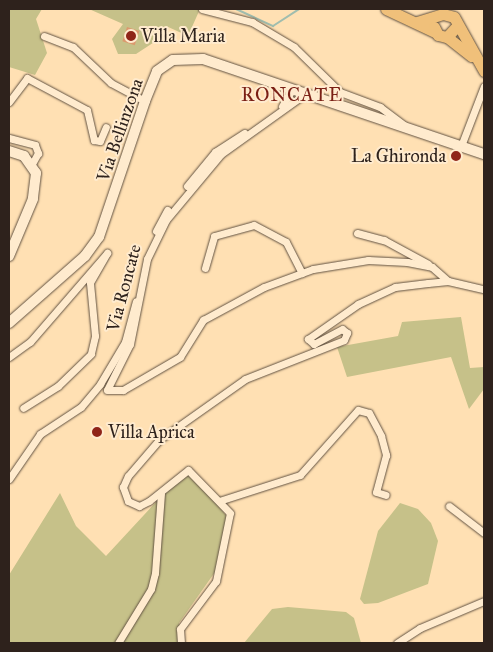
<!DOCTYPE html>
<style>
body{margin:0}
#map{position:relative;width:493px;height:652px;overflow:hidden;background:#ffe0b3;font-family:"IM FELL Great Primer",serif}
div>[style]{position:absolute}
.green>*{inset:0;background:#c6c189}
.stream>*{height:2px;margin:-1px;padding:0 1px;transform-origin:1px;border-radius:1px;background:#a0bdae}
.building>*{inset:0;background:#dc996e;transform-origin:0 0}
.roads{filter:drop-shadow(0 0 1px #625242) drop-shadow(0 0 1px #625242)}
.street>*{height:7px;margin:-3.5px;padding:0 3.5px;transform-origin:3.5px;border-radius:3.5px;background:#ffebce}
.secondary>*{height:10px;margin:-5px;padding:0 5px;transform-origin:5px;border-radius:5px;background:#ffebce}
.primary>*{height:11px;margin:-5.5px;padding:0 5.5px;transform-origin:5.5px;border-radius:5.5px;background:#f0c07a}
.dots>*{width:14px;height:14px;translate:-50% -50%;box-sizing:border-box;border:2px solid #ffebce;border-radius:50%}
span{translate:-50% -50%;white-space:nowrap;text-align:center;line-height:1.15;-webkit-text-stroke:4px #ffebce;paint-order:stroke}
.poi-label{font-size:18px;color:#2e221c}
.left{translate:0 -50%;text-align:left}
.right{translate:-100% -50%;text-align:right}
.street-label{font-size:18px;color:#2e221c}
.neighbourhood-label{font-size:19px;color:#7a1f14;letter-spacing:1px}
.frame{position:absolute;inset:0;border:10px solid #2e221c;pointer-events:none}
</style>
<div id="map">
<div class="green">
<i style="clip-path:polygon(9px 9px,42px 9px,36px 19px,47px 53px,35px 75px,9px 67px)"></i>
<i style="clip-path:polygon(89px 9px,200px 9px,188px 36px,166px 26px,162px 37px,136px 54px,118px 54px,112px 39px,123px 24px)"></i>
<i style="clip-path:polygon(461px 317px,470px 368px,484px 367px,484px 389px,469px 409px,451px 357px,347px 377px,337px 347px,398px 336px,402px 322px)"></i>
<i style="clip-path:polygon(181px 475px,194px 475px,228px 518px,220px 565px,179px 623px,184px 643px,9px 643px,9px 575px,60px 493px,76px 526px,106px 556px)"></i>
<i style="clip-path:polygon(400px 503px,418px 509px,431px 523px,438px 541px,428px 584px,378px 603px,364px 604px,360px 599px,378px 531px)"></i>
<i style="clip-path:polygon(288px 607px,346px 612px,354px 618px,361px 643px,244px 643px,272px 609px)"></i>
</div>
<div class="stream">
<i style="left:236px;top:9px;width:41px;rotate:24.7deg"></i>
<i style="left:273px;top:26px;width:31px;rotate:-33deg"></i>
</div>
<div class="building">
<i style="left:127px;top:27px;width:13px;height:15px;rotate:18deg"></i>
</div>
<div class="roads">
<div class="street">
<i style="left:202px;top:9px;width:52px;rotate:14.6deg"></i>
<i style="left:252px;top:22px;width:49px;rotate:30.8deg"></i>
<i style="left:294px;top:47px;width:64px;rotate:44.4deg"></i>
<i style="left:340px;top:92px;width:43px;rotate:20.6deg"></i>
<i style="left:380px;top:107px;width:35px;rotate:37deg"></i>
<i style="left:44px;top:36px;width:31px;rotate:21deg"></i>
<i style="left:73px;top:47px;width:52px;rotate:43.5deg"></i>
<i style="left:111px;top:83px;width:38px;rotate:28deg"></i>
<i style="left:305px;top:94px;width:103px;rotate:144.5deg"></i>
<i style="left:221px;top:154px;width:86px;rotate:129.8deg"></i>
<i style="left:166px;top:220px;width:43px;rotate:116deg"></i>
<i style="left:147px;top:259px;width:87px;rotate:101.3deg"></i>
<i style="left:130px;top:344px;width:51px;rotate:116.6deg"></i>
<i style="left:107px;top:390px;width:16px"></i>
<i style="left:123px;top:390px;width:66px;rotate:-30.1deg"></i>
<i style="left:180px;top:357px;width:44px;rotate:-58.1deg"></i>
<i style="left:203px;top:320px;width:69px;rotate:-28.4deg"></i>
<i style="left:264px;top:287px;width:52px;rotate:-20.2deg"></i>
<i style="left:313px;top:269px;width:56px;rotate:-9.3deg"></i>
<i style="left:368px;top:260px;width:39px;rotate:3deg"></i>
<i style="left:407px;top:262px;width:25px;rotate:11deg"></i>
<i style="left:432px;top:267px;width:21px;rotate:41deg"></i>
<i style="left:9px;top:102px;width:30px;rotate:-53deg"></i>
<i style="left:27px;top:78px;width:68px;rotate:28.1deg"></i>
<i style="left:87px;top:110px;width:31px;rotate:77deg"></i>
<i style="left:94px;top:140px;width:6px;rotate:9deg"></i>
<i style="left:100px;top:141px;width:15px;rotate:-67deg"></i>
<i style="left:282px;top:106px;width:19px;rotate:-58deg"></i>
<i style="left:9px;top:138px;width:27px;rotate:15deg"></i>
<i style="left:35px;top:145px;width:9px;rotate:69deg"></i>
<i style="left:38px;top:153px;width:13px;rotate:119deg"></i>
<i style="left:461px;top:146px;width:64px;rotate:-69deg"></i>
<i style="left:187px;top:186px;width:44px;rotate:-50.5deg"></i>
<i style="left:215px;top:152px;width:35px;rotate:-33deg"></i>
<i style="left:156px;top:231px;width:24px;rotate:-62deg"></i>
<i style="left:357px;top:233px;width:28px;rotate:15deg"></i>
<i style="left:384px;top:240px;width:50px;rotate:28.6deg"></i>
<i style="left:205px;top:268px;width:33px;rotate:-74deg"></i>
<i style="left:214px;top:236px;width:41px;rotate:-15.4deg"></i>
<i style="left:254px;top:225px;width:36px;rotate:28deg"></i>
<i style="left:286px;top:242px;width:35px;rotate:63deg"></i>
<i style="left:9px;top:357px;width:26px;rotate:-36deg"></i>
<i style="left:30px;top:342px;width:118px;rotate:-49.1deg"></i>
<i style="left:107px;top:253px;width:34px;rotate:120deg"></i>
<i style="left:90px;top:283px;width:53px;rotate:84.6deg"></i>
<i style="left:95px;top:336px;width:18px;rotate:103deg"></i>
<i style="left:91px;top:354px;width:46px;rotate:135.9deg"></i>
<i style="left:58px;top:386px;width:41px;rotate:147.8deg"></i>
<i style="left:9px;top:479px;width:55px;rotate:-55.4deg"></i>
<i style="left:40px;top:434px;width:49px;rotate:-33.4deg"></i>
<i style="left:81px;top:407px;width:30px;rotate:-50deg"></i>
<i style="left:100px;top:384px;width:49px;rotate:-59.2deg"></i>
<i style="left:125px;top:342px;width:42px;rotate:-75deg"></i>
<i style="left:219px;top:501px;width:85px;rotate:-17.8deg"></i>
<i style="left:300px;top:475px;width:87px;rotate:-48.3deg"></i>
<i style="left:358px;top:410px;width:11px;rotate:15deg"></i>
<i style="left:369px;top:413px;width:26px;rotate:62deg"></i>
<i style="left:381px;top:436px;width:20px;rotate:75deg"></i>
<i style="left:386px;top:455px;width:38px;rotate:105deg"></i>
<i style="left:376px;top:492px;width:10px;rotate:17deg"></i>
<i style="left:449px;top:506px;width:44px;rotate:37.6deg"></i>
<i style="left:118px;top:643px;width:63px;rotate:-58.6deg"></i>
<i style="left:151px;top:589px;width:16px;rotate:-76deg"></i>
<i style="left:155px;top:573px;width:80px;rotate:-85.7deg"></i>
<i style="left:181px;top:643px;width:14px;rotate:-94deg"></i>
<i style="left:180px;top:629px;width:60px;rotate:-53.1deg"></i>
<i style="left:216px;top:581px;width:69px;rotate:-78.4deg"></i>
<i style="left:230px;top:513px;width:60px;rotate:-134.3deg"></i>
<i style="left:188px;top:470px;width:50px;rotate:141.5deg"></i>
<i style="left:149px;top:501px;width:11px;rotate:153deg"></i>
<i style="left:139px;top:506px;width:12px;rotate:-156deg"></i>
<i style="left:128px;top:501px;width:15px;rotate:-110deg"></i>
<i style="left:123px;top:487px;width:12px;rotate:-66deg"></i>
<i style="left:128px;top:476px;width:48px;rotate:-49.3deg"></i>
<i style="left:159px;top:440px;width:105px;rotate:-35.3deg"></i>
<i style="left:245px;top:379px;width:106px;rotate:-21.5deg"></i>
<i style="left:344px;top:340px;width:8px;rotate:-67deg"></i>
<i style="left:347px;top:333px;width:6px;rotate:-141deg"></i>
<i style="left:342px;top:329px;width:32px;rotate:152deg"></i>
<i style="left:314px;top:344px;width:8px;rotate:-140deg"></i>
<i style="left:308px;top:339px;width:61px;rotate:-35deg"></i>
<i style="left:358px;top:304px;width:41px;rotate:-24.7deg"></i>
<i style="left:395px;top:287px;width:33px;rotate:-7deg"></i>
<i style="left:428px;top:283px;width:20px;rotate:-6deg"></i>
<i style="left:448px;top:281px;width:37px;rotate:13deg"></i>
<i style="left:397px;top:643px;width:27px;rotate:-33deg"></i>
<i style="left:420px;top:628px;width:69px;rotate:-22.9deg"></i>
</div>
<div class="secondary">
<i style="left:9px;top:151px;width:16px;rotate:18deg"></i>
<i style="left:24px;top:156px;width:21px;rotate:55deg"></i>
<i style="left:36px;top:173px;width:26px;rotate:97deg"></i>
<i style="left:33px;top:199px;width:62px;rotate:112.8deg"></i>
<i style="left:9px;top:323px;width:101px;rotate:-41.4deg"></i>
<i style="left:85px;top:256px;width:24px;rotate:-54deg"></i>
<i style="left:99px;top:237px;width:144px;rotate:-71.3deg"></i>
<i style="left:145px;top:101px;width:32px;rotate:-68deg"></i>
<i style="left:157px;top:71px;width:19px;rotate:-35deg"></i>
<i style="left:173px;top:60px;width:30px;rotate:-2deg"></i>
<i style="left:203px;top:59px;width:297px;rotate:18.7deg"></i>
</div>
<div class="primary">
<i style="left:386px;top:9px;width:54px;rotate:25.1deg"></i>
<i style="left:417px;top:22px;width:27px;rotate:-17deg"></i>
<i style="left:443px;top:14px;width:11px;rotate:15deg"></i>
<i style="left:454px;top:17px;width:62px;rotate:60.9deg"></i>
<i style="left:434px;top:27px;width:9px;rotate:63deg"></i>
<i style="left:438px;top:35px;width:9px;rotate:13deg"></i>
<i style="left:447px;top:37px;width:15px;rotate:-48deg"></i>
<i style="left:447px;top:37px;width:31px;rotate:38deg"></i>
</div>
</div>
<div class="dots">
<i style="left:131px;top:36px;background:#8f2418"></i>
<i style="left:456px;top:156px;background:#8f2418"></i>
<i style="left:97px;top:432px;background:#8f2418"></i>
</div>
<div class="poi-label">
<span class="left" style="left:141px;top:36px">Villa Maria</span>
<span class="right" style="left:446px;top:156px">La Ghironda</span>
<span class="left" style="left:108px;top:432px">Villa Aprica</span>
</div>
<div class="street-label">
<span style="left:120px;top:130px;rotate:-71deg">Via Bellinzona</span>
<span style="left:124px;top:288px;rotate:-75deg">Via Roncate</span>
</div>
<div class="neighbourhood-label">
<span style="left:292px;top:95px">RONCATE</span>
</div>
<div class="frame"></div>
</div>
